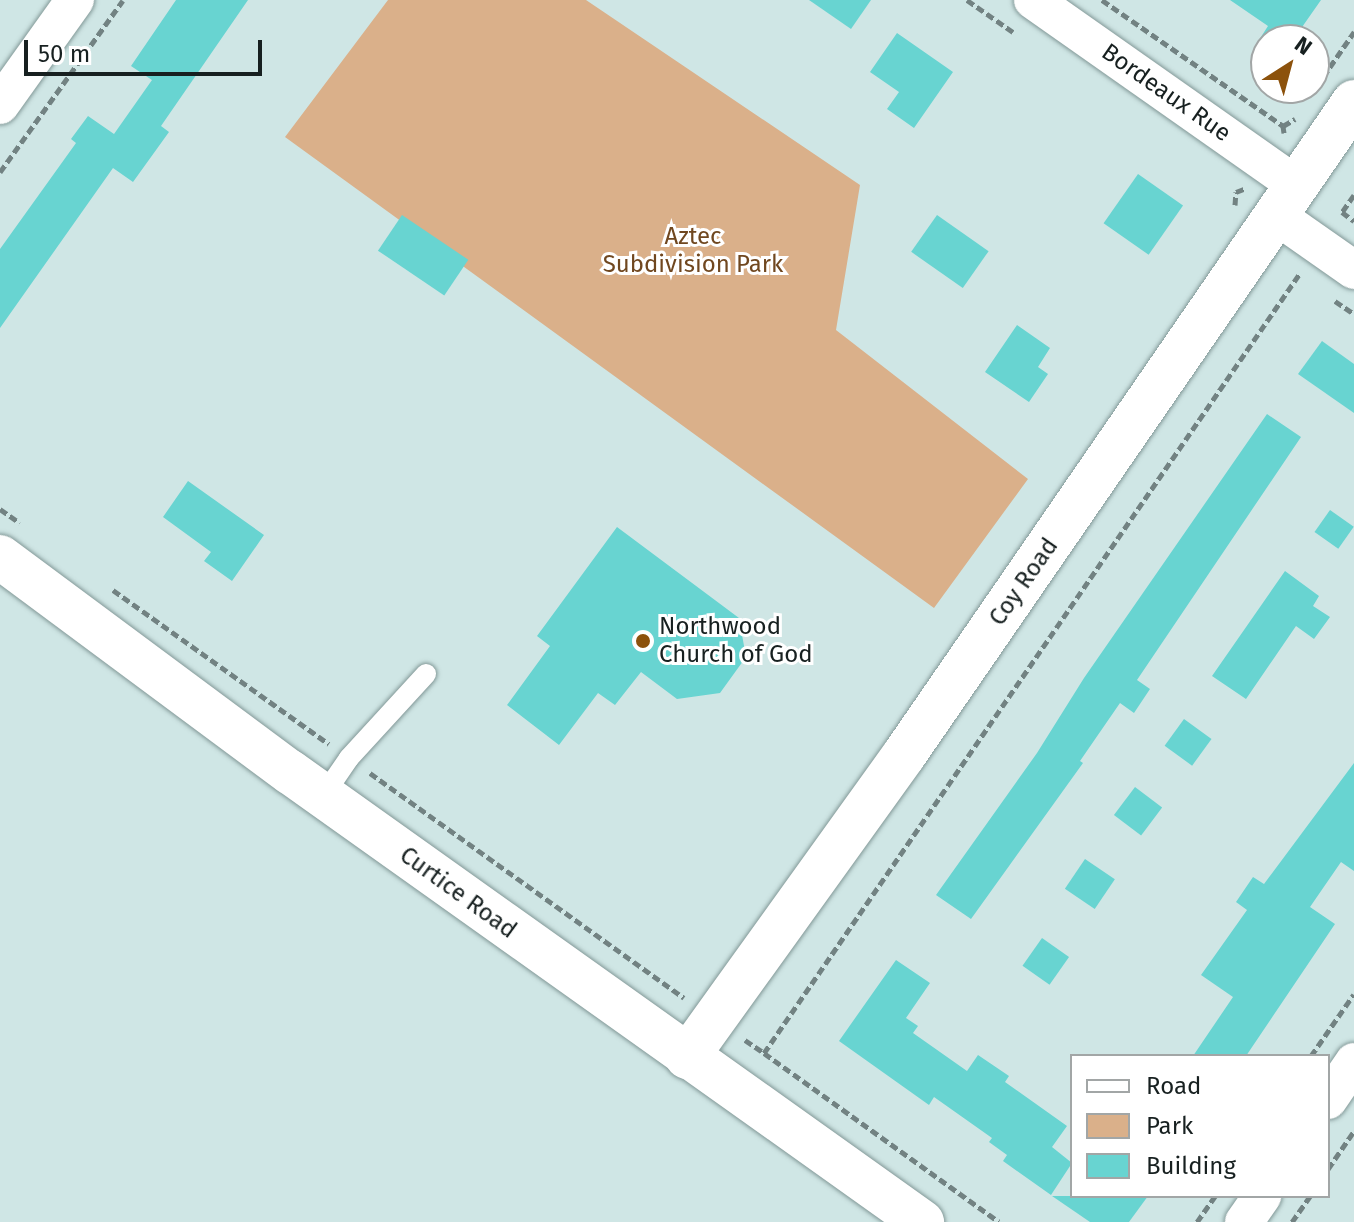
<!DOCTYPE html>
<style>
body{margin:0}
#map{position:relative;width:1354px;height:1222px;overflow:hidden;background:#cfe6e5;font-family:"Fira Sans",sans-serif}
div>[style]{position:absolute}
.green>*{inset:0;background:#dab08a}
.building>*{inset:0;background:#68d4d1;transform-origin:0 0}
.path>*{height:5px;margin-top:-2.5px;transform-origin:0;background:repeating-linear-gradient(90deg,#728282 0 8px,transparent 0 12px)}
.roads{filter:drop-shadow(0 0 2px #829897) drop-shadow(0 0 2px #829897)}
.lane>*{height:20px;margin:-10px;padding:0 10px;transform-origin:10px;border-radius:10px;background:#fff}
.street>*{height:38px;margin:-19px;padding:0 19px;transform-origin:19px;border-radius:19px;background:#fff}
.secondary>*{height:44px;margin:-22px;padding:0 22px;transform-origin:22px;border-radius:22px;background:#fff}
.dots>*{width:22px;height:22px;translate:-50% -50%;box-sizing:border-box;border:4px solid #fff;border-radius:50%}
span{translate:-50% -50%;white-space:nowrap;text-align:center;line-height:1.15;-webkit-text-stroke:6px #fff;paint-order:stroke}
.street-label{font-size:24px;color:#172020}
.park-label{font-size:24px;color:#70471f}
.poi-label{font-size:24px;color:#172020}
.left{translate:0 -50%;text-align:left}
.legend{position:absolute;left:1070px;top:1054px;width:260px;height:144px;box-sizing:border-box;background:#fff;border:2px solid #a2a6a6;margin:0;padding:10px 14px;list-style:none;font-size:24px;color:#172020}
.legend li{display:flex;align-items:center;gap:16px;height:40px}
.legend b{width:40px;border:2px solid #a2a6a6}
.north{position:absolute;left:1250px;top:24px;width:80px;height:80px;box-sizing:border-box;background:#fff;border:2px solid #a2a6a6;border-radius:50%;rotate:36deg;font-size:22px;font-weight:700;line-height:32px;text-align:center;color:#172020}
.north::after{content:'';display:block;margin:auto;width:28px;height:36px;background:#8c520c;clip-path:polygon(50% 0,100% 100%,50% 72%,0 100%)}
.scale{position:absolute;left:24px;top:40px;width:238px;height:36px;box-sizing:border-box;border:4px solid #172020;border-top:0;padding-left:10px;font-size:24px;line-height:28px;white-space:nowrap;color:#172020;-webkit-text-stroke:6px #fff;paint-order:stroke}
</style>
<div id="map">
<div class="green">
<i style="clip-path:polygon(388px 0,586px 0,860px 185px,836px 330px,1028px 479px,934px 608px,285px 137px)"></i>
</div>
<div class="building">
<i style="clip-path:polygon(176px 0,248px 0,161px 126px,169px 132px,133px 182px,113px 168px,0 328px,0 249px,76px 143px,71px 139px,88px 116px,114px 134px,152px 80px,131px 66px)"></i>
<i style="clip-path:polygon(809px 0,871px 0,851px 29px)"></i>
<i style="clip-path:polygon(1230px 0,1321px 0,1293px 40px,1259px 40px,1268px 26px)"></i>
<i style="clip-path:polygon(897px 33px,953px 72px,914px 128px,887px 109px,899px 92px,870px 72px)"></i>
<i style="left:1138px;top:174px;width:55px;height:60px;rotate:35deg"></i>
<i style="left:402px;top:215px;width:80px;height:43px;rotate:34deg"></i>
<i style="left:937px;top:215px;width:63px;height:45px;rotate:35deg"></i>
<i style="clip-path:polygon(1017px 325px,1050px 348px,1038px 367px,1048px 374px,1029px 402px,985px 372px)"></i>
<i style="clip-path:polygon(1322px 341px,1354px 364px,1354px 413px,1298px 374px)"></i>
<i style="clip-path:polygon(1267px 414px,1301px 437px,1137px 680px,1150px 689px,1134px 713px,1120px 703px,1080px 761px,1083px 763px,971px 919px,936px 895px,1037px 753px,1084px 678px)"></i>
<i style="clip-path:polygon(188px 481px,264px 535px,232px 581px,204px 561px,211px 552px,163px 517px)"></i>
<i style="left:1330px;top:510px;width:29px;height:27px;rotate:35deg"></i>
<i style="clip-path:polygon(617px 527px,739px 618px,746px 657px,720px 693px,677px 699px,641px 672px,615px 705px,598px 693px,559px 745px,507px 705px,550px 646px,537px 636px)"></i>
<i style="clip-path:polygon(1285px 571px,1319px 596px,1313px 606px,1330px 617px,1314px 639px,1296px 626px,1246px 699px,1212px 676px)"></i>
<i style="left:1184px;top:719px;width:34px;height:33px;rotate:36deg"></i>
<i style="clip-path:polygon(1354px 763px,1354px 871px,1341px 862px,1310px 907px,1335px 924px,1246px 1056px,1193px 1056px,1233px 997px,1201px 975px,1247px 910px,1236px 902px,1253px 877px,1264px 884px)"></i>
<i style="left:1135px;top:787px;width:34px;height:35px;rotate:37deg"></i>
<i style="left:1085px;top:859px;width:36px;height:36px;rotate:34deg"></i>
<i style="left:1042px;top:938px;width:33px;height:34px;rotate:35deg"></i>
<i style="clip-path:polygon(896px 960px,930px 983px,906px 1018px,918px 1026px,913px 1033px,967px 1071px,978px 1055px,1009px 1076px,1005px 1082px,1067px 1126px,1052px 1147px,1072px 1163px,1051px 1195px,1003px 1161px,1007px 1155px,989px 1142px,992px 1138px,934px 1097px,929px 1105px,839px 1041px)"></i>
<i style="clip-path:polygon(1052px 1196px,1148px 1196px,1129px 1222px,1090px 1222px)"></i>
</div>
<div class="path">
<i style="left:967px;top:0;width:56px;rotate:34.8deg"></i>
<i style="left:1102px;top:0;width:221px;rotate:34.8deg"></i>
<i style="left:1323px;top:77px;width:55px;rotate:-55.4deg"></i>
<i style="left:1284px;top:133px;width:7px;rotate:-98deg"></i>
<i style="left:1283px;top:126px;width:14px;rotate:-30deg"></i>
<i style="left:0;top:172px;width:211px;rotate:-54.4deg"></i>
<i style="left:1354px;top:195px;width:21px;rotate:125deg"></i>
<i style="left:1342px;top:212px;width:15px;rotate:37deg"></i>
<i style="left:1235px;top:205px;width:13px;rotate:-86deg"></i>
<i style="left:1236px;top:192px;width:9px;rotate:-21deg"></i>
<i style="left:1335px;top:301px;width:23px;rotate:34deg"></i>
<i style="left:0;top:509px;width:24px;rotate:35deg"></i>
<i style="left:113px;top:590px;width:265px;rotate:35.5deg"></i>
<i style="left:370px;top:773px;width:386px;rotate:35.6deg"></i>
<i style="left:745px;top:1040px;width:23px;rotate:34deg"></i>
<i style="left:764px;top:1053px;width:946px;rotate:-55.5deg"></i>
<i style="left:764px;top:1053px;width:289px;rotate:35.7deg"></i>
<i style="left:1311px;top:1056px;width:75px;rotate:-55.3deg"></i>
<i style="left:1328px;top:1169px;width:46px;rotate:-55.6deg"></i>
<i style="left:1197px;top:1222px;width:32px;rotate:-55deg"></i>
<i style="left:1292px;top:1222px;width:32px;rotate:-55deg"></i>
</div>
<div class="roads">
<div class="lane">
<i style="left:323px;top:796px;width:46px;rotate:-55.6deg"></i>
<i style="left:349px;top:758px;width:114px;rotate:-47.5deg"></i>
</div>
<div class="street">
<i style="left:1033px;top:0;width:324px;rotate:35.1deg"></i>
<i style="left:0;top:105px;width:129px;rotate:-54.5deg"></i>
<i style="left:1277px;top:216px;width:94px;rotate:35deg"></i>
<i style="left:1328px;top:1100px;width:46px;rotate:-55.6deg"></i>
<i style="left:1244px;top:1222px;width:32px;rotate:-55deg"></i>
</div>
<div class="secondary">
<i style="left:0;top:557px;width:361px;rotate:36.6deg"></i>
<i style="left:290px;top:772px;width:776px;rotate:35.45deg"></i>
<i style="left:687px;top:1057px;width:372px;rotate:-54.3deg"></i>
<i style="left:904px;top:755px;width:793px;rotate:-55.43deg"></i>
</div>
</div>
<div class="dots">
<i style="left:643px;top:641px;background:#8c520c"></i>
</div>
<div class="street-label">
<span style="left:1166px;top:93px;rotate:35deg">Bordeaux Rue</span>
<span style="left:1024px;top:582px;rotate:-55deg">Coy Road</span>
<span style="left:458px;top:893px;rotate:36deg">Curtice Road</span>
</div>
<div class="park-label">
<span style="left:693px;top:251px">Aztec<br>Subdivision Park</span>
</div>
<div class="poi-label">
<span class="left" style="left:659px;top:641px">Northwood<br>Church of God</span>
</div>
<ul class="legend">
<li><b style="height:10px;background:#fff"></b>Road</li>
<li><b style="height:22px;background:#dab08a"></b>Park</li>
<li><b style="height:22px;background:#68d4d1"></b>Building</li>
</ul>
<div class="north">N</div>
<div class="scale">50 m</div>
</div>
